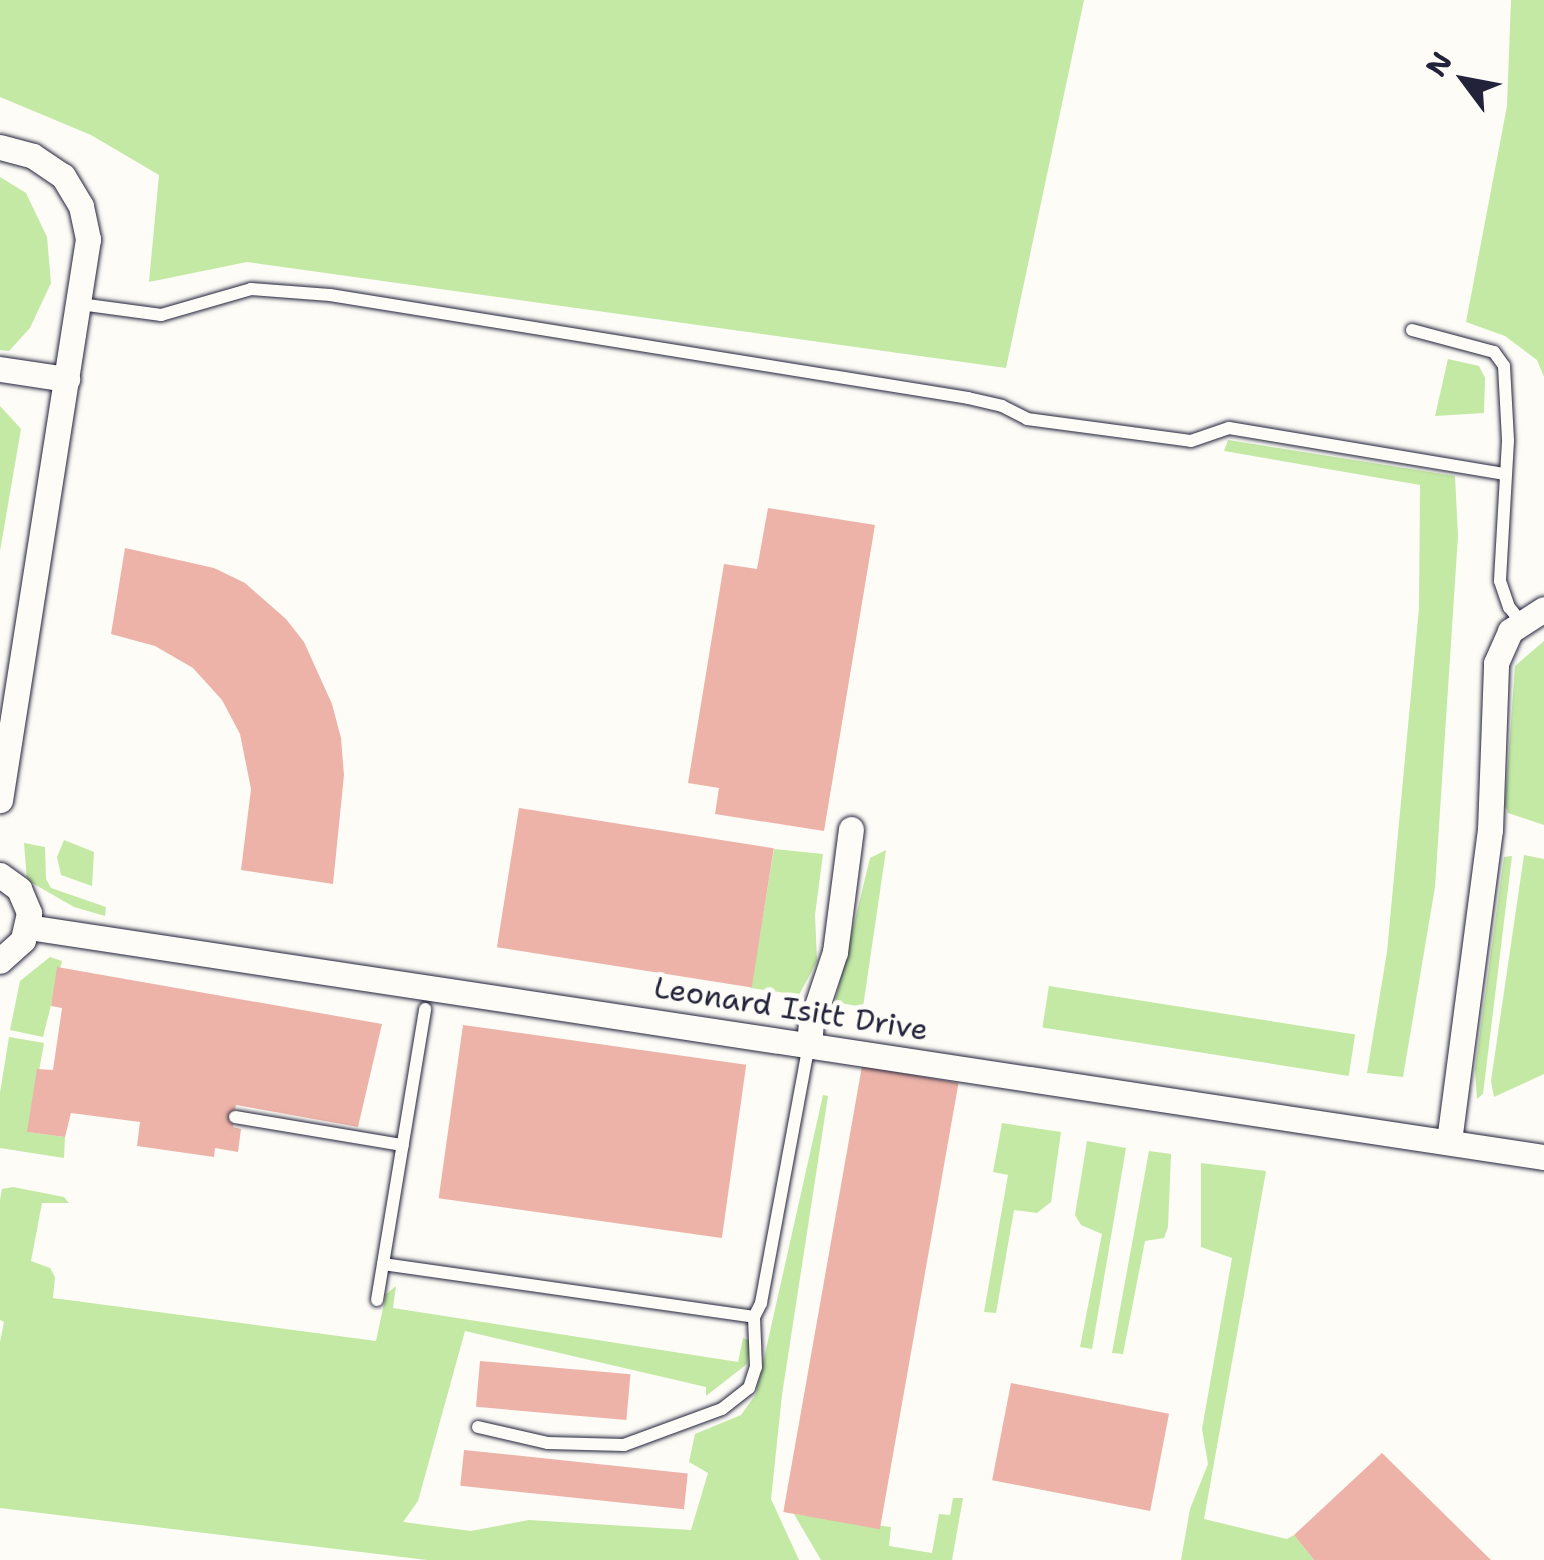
<!DOCTYPE html>
<style>
body{margin:0}
#map{position:relative;width:1544px;height:1560px;overflow:hidden;background:#fdfcf7;font-family:"Shantell Sans",sans-serif}
div>[style]{position:absolute}
.green>*{inset:0;background:#c3e9a4;transform-origin:0 0}
.building>*{inset:0;background:#edb3a8;transform-origin:0 0}
.roads{filter:drop-shadow(0 0 2px #22223b) drop-shadow(0 0 2px #22223b)}
.lane>*{height:12px;margin:-6px;padding:0 6px;transform-origin:6px;border-radius:6px;background:#fdfcf7}
.street>*{height:25px;margin:-12.5px;padding:0 12.5px;transform-origin:12.5px;border-radius:12.5px;background:#fdfcf7}
span{translate:-50% -50%;white-space:nowrap;text-align:center;line-height:1.15;-webkit-text-stroke:10px #fdfcf7;paint-order:stroke}
.street-label{font-size:30px;color:#22223b}
.north{position:absolute;left:1414px;top:30px;width:100px;height:100px;-webkit-text-stroke:8px #fdfcf7;paint-order:stroke;rotate:302deg;font-size:28px;font-weight:700;line-height:40px;text-align:center;color:#22223b}
.north::after{content:'';display:block;margin:auto;width:35px;height:45px;background:#22223b;clip-path:polygon(50% 0,100% 100%,50% 72%,0 100%)}
</style>
<div id="map">
<div class="green">
<i style="clip-path:polygon(0 0,1084px 0,1006px 368px,247px 262px,149px 282px,159px 175px,91px 135px,0 97px)"></i>
<i style="clip-path:polygon(1511px 0,1544px 0,1544px 377px,1537px 360px,1505px 336px,1466px 322px,1507px 106px)"></i>
<i style="clip-path:polygon(0 177px,26px 193px,47px 237px,51px 283px,30px 328px,9px 351px,0 350px)"></i>
<i style="clip-path:polygon(1448px 359px,1479px 366px,1485px 378px,1484px 413px,1435px 416px)"></i>
<i style="clip-path:polygon(0 406px,21px 429px,0 551px)"></i>
<i style="clip-path:polygon(1228px 440px,1455px 476px,1458px 536px,1435px 887px,1403px 1077px,1367px 1073px,1387px 952px,1419px 608px,1420px 485px,1224px 451px)"></i>
<i style="clip-path:polygon(1544px 641px,1544px 825px,1508px 813px,1505px 805px,1515px 666px)"></i>
<i style="clip-path:polygon(64px 840px,94px 852px,92px 886px,61px 875px,57px 857px)"></i>
<i style="clip-path:polygon(24px 843px,45px 847px,46px 879px,51px 888px,106px 907px,105px 916px,74px 907px,27px 880px)"></i>
<i style="clip-path:polygon(774px 849px,823px 854px,815px 915px,817px 961px,799px 995px,751px 988px)"></i>
<i style="clip-path:polygon(886px 850px,863px 1007px,835px 1002px,870px 858px)"></i>
<i style="clip-path:polygon(1524px 855px,1544px 859px,1544px 1074px,1494px 1097px,1491px 1081px)"></i>
<i style="clip-path:polygon(1512px 856px,1483px 1094px,1477px 1099px,1475px 1069px,1504px 857px)"></i>
<i style="clip-path:polygon(50px 957px,62px 961px,43px 1037px,10px 1030px,20px 981px)"></i>
<i style="left:1049px;top:986px;width:310px;height:42px;rotate:9deg"></i>
<i style="clip-path:polygon(9px 1037px,44px 1043px,28px 1132px,65px 1137px,64px 1158px,0 1148px,0 1093px)"></i>
<i style="clip-path:polygon(823px 1095px,828px 1096px,782px 1395px,771px 1499px,799px 1560px,427px 1560px,0 1508px,0 1342px,4px 1322px,0 1320px,0 1200px,2px 1189px,13px 1187px,64px 1197px,69px 1203px,42px 1203px,31px 1261px,50px 1268px,55px 1277px,53px 1298px,376px 1341px,386px 1294px,396px 1286px,393px 1308px,738px 1362px,743px 1338px,751px 1341px,747px 1364px,706px 1396px,706px 1387px,465px 1331px,418px 1501px,403px 1522px,471px 1531px,529px 1520px,691px 1530px,708px 1473px,689px 1462px,695px 1434px,741px 1415px,756px 1394px)"></i>
<i style="clip-path:polygon(1002px 1123px,1061px 1132px,1051px 1202px,1037px 1213px,1014px 1210px,996px 1313px,984px 1312px,1008px 1175px,993px 1172px)"></i>
<i style="clip-path:polygon(1087px 1141px,1126px 1148px,1092px 1349px,1080px 1347px,1102px 1234px,1081px 1225px,1075px 1215px)"></i>
<i style="clip-path:polygon(1149px 1151px,1171px 1154px,1168px 1227px,1164px 1238px,1145px 1241px,1123px 1354px,1112px 1353px)"></i>
<i style="clip-path:polygon(1201px 1163px,1266px 1171px,1204px 1519px,1287px 1539px,1294px 1535px,1314px 1560px,1181px 1560px,1190px 1509px,1208px 1464px,1202px 1429px,1232px 1258px,1201px 1247px)"></i>
<i style="clip-path:polygon(953px 1498px,963px 1498px,952px 1560px,821px 1560px,794px 1514px,891px 1527px,889px 1546px,932px 1553px,939px 1514px,950px 1515px)"></i>
</div>
<div class="building">
<i style="clip-path:polygon(768px 508px,875px 525px,824px 831px,715px 814px,719px 788px,688px 783px,724px 564px,757px 569px)"></i>
<i style="clip-path:polygon(125px 548px,214px 568px,245px 583px,286px 619px,304px 642px,332px 704px,341px 738px,344px 775px,333px 884px,241px 870px,251px 789px,240px 734px,222px 700px,193px 668px,155px 646px,111px 634px)"></i>
<i style="left:519px;top:808px;width:258px;height:141px;rotate:9deg"></i>
<i style="clip-path:polygon(57px 967px,382px 1024px,358px 1127px,236px 1105px,233px 1127px,241px 1129px,238px 1152px,215px 1148px,214px 1157px,137px 1146px,140px 1122px,71px 1113px,65px 1137px,27px 1132px,37px 1069px,53px 1070px,62px 1008px,51px 1006px)"></i>
<i style="left:463px;top:1025px;width:286px;height:175px;rotate:8deg"></i>
<i style="left:862px;top:1066px;width:98px;height:453px;rotate:10deg"></i>
<i style="left:480px;top:1361px;width:151px;height:46px;rotate:5deg"></i>
<i style="left:1011px;top:1383px;width:161px;height:99px;rotate:11deg"></i>
<i style="left:464px;top:1450px;width:225px;height:36px;rotate:6deg"></i>
<i style="clip-path:polygon(1382px 1453px,1491px 1560px,1314px 1560px,1294px 1535px)"></i>
</div>
<div class="roads">
<div class="lane">
<i style="left:80px;top:304px;width:82px;rotate:7.7deg"></i>
<i style="left:161px;top:315px;width:94px;rotate:-16.1deg"></i>
<i style="left:251px;top:289px;width:79px;rotate:4.3deg"></i>
<i style="left:330px;top:295px;width:646px;rotate:9.17deg"></i>
<i style="left:968px;top:398px;width:35px;rotate:13deg"></i>
<i style="left:1002px;top:406px;width:28px;rotate:27deg"></i>
<i style="left:1027px;top:419px;width:165px;rotate:7.6deg"></i>
<i style="left:1191px;top:441px;width:40px;rotate:-18.9deg"></i>
<i style="left:1229px;top:428px;width:280px;rotate:9.5deg"></i>
<i style="left:1412px;top:330px;width:85px;rotate:15deg"></i>
<i style="left:1494px;top:352px;width:17px;rotate:54deg"></i>
<i style="left:1504px;top:366px;width:75px;rotate:86.9deg"></i>
<i style="left:1508px;top:441px;width:140px;rotate:93.3deg"></i>
<i style="left:1500px;top:581px;width:28px;rotate:71deg"></i>
<i style="left:1509px;top:607px;width:19px;rotate:51deg"></i>
<i style="left:235px;top:1117px;width:170px;rotate:9.5deg"></i>
<i style="left:383px;top:1264px;width:375px;rotate:8.1deg"></i>
<i style="left:754px;top:1317px;width:16px;rotate:-63deg"></i>
<i style="left:761px;top:1303px;width:262px;rotate:-79.5deg"></i>
<i style="left:377px;top:1300px;width:295px;rotate:-80.6deg"></i>
<i style="left:478px;top:1427px;width:72px;rotate:12.9deg"></i>
<i style="left:548px;top:1443px;width:76px;rotate:1.5deg"></i>
<i style="left:624px;top:1445px;width:104px;rotate:-20.2deg"></i>
<i style="left:722px;top:1409px;width:34px;rotate:-38deg"></i>
<i style="left:749px;top:1388px;width:22px;rotate:-72deg"></i>
<i style="left:756px;top:1367px;width:50px;rotate:-92.3deg"></i>
</div>
<div class="street">
<i style="left:0;top:147px;width:34px;rotate:15deg"></i>
<i style="left:33px;top:156px;width:36px;rotate:34deg"></i>
<i style="left:63px;top:176px;width:35px;rotate:59deg"></i>
<i style="left:81px;top:206px;width:34px;rotate:78deg"></i>
<i style="left:88px;top:239px;width:568px;rotate:98.91deg"></i>
<i style="left:0;top:369px;width:68px;rotate:8.5deg"></i>
<i style="left:0;top:875px;width:24px;rotate:36deg"></i>
<i style="left:19px;top:889px;width:26px;rotate:67deg"></i>
<i style="left:29px;top:913px;width:28px;rotate:103deg"></i>
<i style="left:23px;top:940px;width:31px;rotate:138deg"></i>
<i style="left:28px;top:927px;width:1533px;rotate:8.63deg"></i>
<i style="left:809px;top:1045px;width:21px;rotate:-85deg"></i>
<i style="left:811px;top:1024px;width:76px;rotate:-71.6deg"></i>
<i style="left:835px;top:952px;width:124px;rotate:-82.6deg"></i>
<i style="left:1449px;top:1141px;width:314px;rotate:-82.5deg"></i>
<i style="left:1490px;top:830px;width:167px;rotate:-87.9deg"></i>
<i style="left:1496px;top:663px;width:35px;rotate:-66deg"></i>
<i style="left:1510px;top:631px;width:40px;rotate:-32.9deg"></i>
</div>
</div>
<div class="street-label">
<span style="left:791px;top:1009px;rotate:9deg">Leonard Isitt Drive</span>
</div>
<div class="north">N</div>
</div>
